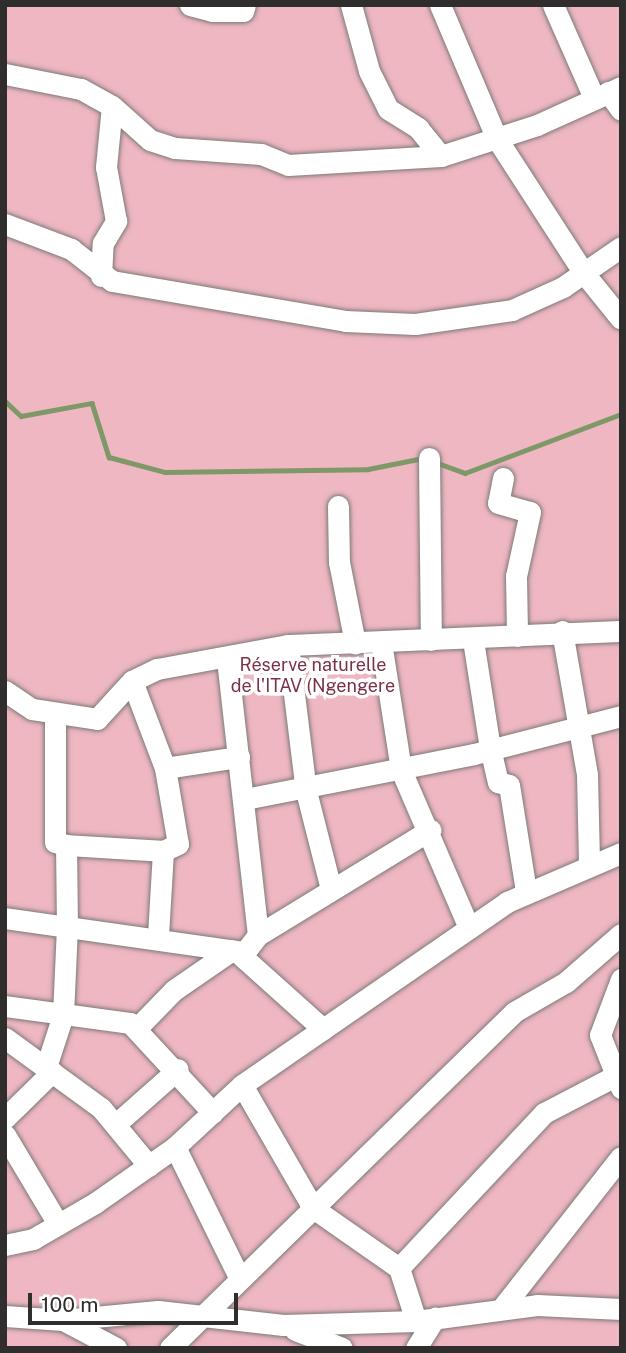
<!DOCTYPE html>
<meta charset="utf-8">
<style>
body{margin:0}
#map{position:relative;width:626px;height:1353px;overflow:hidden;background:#f1ede9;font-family:"Public Sans",sans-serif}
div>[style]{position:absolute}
.green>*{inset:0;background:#eeb7c2;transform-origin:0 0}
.stream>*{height:4.5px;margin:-2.25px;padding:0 2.25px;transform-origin:2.25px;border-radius:2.25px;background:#7e9967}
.roads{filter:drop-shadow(0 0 2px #7e7a77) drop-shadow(0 0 2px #7e7a77)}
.minor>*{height:21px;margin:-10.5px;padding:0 10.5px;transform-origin:10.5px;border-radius:10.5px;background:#fff}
span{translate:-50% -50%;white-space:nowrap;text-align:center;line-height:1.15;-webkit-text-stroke:7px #fff;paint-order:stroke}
.park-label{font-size:18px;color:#7b3045}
.frame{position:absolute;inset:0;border:7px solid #2f2e2c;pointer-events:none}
.scale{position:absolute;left:28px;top:1293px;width:210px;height:32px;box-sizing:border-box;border:4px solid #2f2e2c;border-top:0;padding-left:9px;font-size:21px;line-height:24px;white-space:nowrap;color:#2f2e2c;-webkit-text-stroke:5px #fff;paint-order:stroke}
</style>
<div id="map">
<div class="green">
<i style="left:5px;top:5px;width:616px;height:1343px"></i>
</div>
<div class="stream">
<i style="left:5px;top:401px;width:22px;rotate:43deg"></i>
<i style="left:21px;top:416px;width:72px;rotate:-10.4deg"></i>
<i style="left:92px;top:403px;width:57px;rotate:72.5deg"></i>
<i style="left:109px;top:457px;width:58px;rotate:15deg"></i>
<i style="left:165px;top:472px;width:203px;rotate:-0.8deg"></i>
<i style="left:368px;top:469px;width:56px;rotate:-11.3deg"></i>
<i style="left:435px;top:462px;width:32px;rotate:20deg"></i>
<i style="left:465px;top:473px;width:167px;rotate:-20.7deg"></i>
</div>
<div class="roads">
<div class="minor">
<i style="left:190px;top:5px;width:23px;rotate:15deg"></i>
<i style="left:212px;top:11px;width:31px"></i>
<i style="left:243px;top:11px;width:6px;rotate:-72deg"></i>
<i style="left:351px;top:5px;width:68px;rotate:74.7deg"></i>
<i style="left:369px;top:71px;width:42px;rotate:63.4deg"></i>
<i style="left:388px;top:109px;width:36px;rotate:32deg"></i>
<i style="left:418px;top:128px;width:36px;rotate:51deg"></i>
<i style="left:440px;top:5px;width:146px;rotate:67deg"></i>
<i style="left:497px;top:139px;width:158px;rotate:57.1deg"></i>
<i style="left:583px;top:272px;width:60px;rotate:51deg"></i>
<i style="left:553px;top:5px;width:102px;rotate:66.2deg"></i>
<i style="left:5px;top:74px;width:77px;rotate:11.2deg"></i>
<i style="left:81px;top:89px;width:35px;rotate:29deg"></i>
<i style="left:112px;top:106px;width:51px;rotate:41.8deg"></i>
<i style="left:150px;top:140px;width:26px;rotate:18deg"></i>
<i style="left:175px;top:148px;width:86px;rotate:4deg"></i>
<i style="left:261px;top:154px;width:29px;rotate:22deg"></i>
<i style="left:288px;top:165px;width:153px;rotate:-3.4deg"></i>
<i style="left:441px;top:156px;width:101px;rotate:-17.9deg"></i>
<i style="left:537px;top:125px;width:92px;rotate:-24.3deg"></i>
<i style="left:608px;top:92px;width:22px;rotate:54deg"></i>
<i style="left:5px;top:224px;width:71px;rotate:20.7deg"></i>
<i style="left:71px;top:249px;width:52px;rotate:38deg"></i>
<i style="left:112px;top:281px;width:236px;rotate:9.7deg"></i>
<i style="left:345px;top:321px;width:70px;rotate:2.5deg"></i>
<i style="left:415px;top:324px;width:98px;rotate:-8.2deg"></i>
<i style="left:512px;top:310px;width:56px;rotate:-24.3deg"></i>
<i style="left:563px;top:287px;width:70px;rotate:-34.6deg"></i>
<i style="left:101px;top:276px;width:33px;rotate:-87deg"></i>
<i style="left:103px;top:243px;width:26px;rotate:-59deg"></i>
<i style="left:116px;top:221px;width:55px;rotate:-100.5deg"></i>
<i style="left:106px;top:167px;width:61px;rotate:-84.4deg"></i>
<i style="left:429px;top:458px;width:182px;rotate:89.4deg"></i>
<i style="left:503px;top:478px;width:25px;rotate:101deg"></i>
<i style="left:498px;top:503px;width:33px;rotate:16deg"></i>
<i style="left:530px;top:512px;width:66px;rotate:102.3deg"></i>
<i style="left:516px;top:576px;width:60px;rotate:89deg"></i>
<i style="left:338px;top:506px;width:56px;rotate:89deg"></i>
<i style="left:339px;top:562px;width:83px;rotate:78.8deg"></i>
<i style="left:562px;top:631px;width:145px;rotate:80.1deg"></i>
<i style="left:587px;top:774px;width:90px;rotate:88.7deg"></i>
<i style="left:473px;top:640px;width:109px;rotate:81.1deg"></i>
<i style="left:490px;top:748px;width:35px;rotate:77deg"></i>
<i style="left:498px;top:782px;width:11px;rotate:15deg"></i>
<i style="left:509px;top:785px;width:107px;rotate:80.9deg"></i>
<i style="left:381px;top:642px;width:130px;rotate:81.1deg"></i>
<i style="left:401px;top:770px;width:172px;rotate:66.7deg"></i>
<i style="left:288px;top:645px;width:147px;rotate:83deg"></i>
<i style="left:306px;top:791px;width:101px;rotate:75.7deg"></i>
<i style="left:227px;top:659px;width:278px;rotate:83.6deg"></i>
<i style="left:258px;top:935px;width:24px;rotate:128deg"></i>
<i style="left:132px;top:681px;width:93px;rotate:69.2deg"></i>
<i style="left:165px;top:768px;width:77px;rotate:80.3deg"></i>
<i style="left:178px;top:844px;width:17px;rotate:155deg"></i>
<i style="left:163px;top:851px;width:84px;rotate:93.4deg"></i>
<i style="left:5px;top:691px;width:32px;rotate:34deg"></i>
<i style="left:32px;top:709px;width:66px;rotate:8.7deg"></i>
<i style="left:97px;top:719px;width:52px;rotate:-47.4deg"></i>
<i style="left:132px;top:681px;width:28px;rotate:-26deg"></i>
<i style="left:157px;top:669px;width:133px;rotate:-10.4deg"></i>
<i style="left:288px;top:645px;width:333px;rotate:-2.4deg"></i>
<i style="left:165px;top:768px;width:75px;rotate:-8.5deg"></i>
<i style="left:245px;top:799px;width:233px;rotate:-11.1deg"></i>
<i style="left:474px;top:754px;width:152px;rotate:-14.5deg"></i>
<i style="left:66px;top:845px;width:97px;rotate:3.5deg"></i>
<i style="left:5px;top:918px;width:233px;rotate:8.1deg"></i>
<i style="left:236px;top:951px;width:117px;rotate:41.9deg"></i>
<i style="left:258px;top:935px;width:202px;rotate:-31.4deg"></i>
<i style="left:5px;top:1006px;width:126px;rotate:7.7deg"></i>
<i style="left:130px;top:1023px;width:122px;rotate:47.3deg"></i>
<i style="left:137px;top:1028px;width:53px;rotate:-45.8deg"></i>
<i style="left:174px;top:990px;width:70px;rotate:-34.6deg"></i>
<i style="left:5px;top:1038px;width:119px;rotate:36.1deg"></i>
<i style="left:101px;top:1108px;width:75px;rotate:50.4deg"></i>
<i style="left:47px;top:1064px;width:52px;rotate:-71.9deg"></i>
<i style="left:63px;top:1015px;width:89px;rotate:-87.4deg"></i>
<i style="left:67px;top:926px;width:81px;rotate:-90.7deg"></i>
<i style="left:66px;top:845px;width:11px;rotate:-165deg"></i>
<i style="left:55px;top:842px;width:126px;rotate:-90deg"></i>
<i style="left:242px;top:1085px;width:142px;rotate:60deg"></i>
<i style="left:313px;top:1208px;width:105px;rotate:34.9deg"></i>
<i style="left:399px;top:1268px;width:56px;rotate:72.2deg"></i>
<i style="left:621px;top:1088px;width:57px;rotate:-111.6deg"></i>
<i style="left:600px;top:1035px;width:60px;rotate:-69.4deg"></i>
<i style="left:5px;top:1118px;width:66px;rotate:-44.4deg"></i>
<i style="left:117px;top:1123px;width:81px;rotate:-41.5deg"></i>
<i style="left:5px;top:1135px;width:104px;rotate:59.2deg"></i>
<i style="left:175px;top:1147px;width:147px;rotate:63.8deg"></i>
<i style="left:5px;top:1245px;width:29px;rotate:-12deg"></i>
<i style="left:33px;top:1239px;width:72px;rotate:-30.1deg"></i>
<i style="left:95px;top:1203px;width:98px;rotate:-35deg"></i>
<i style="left:175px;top:1147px;width:91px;rotate:-42.8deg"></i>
<i style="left:242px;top:1085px;width:322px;rotate:-34.6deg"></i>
<i style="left:507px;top:902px;width:124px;rotate:-23.3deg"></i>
<i style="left:399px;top:1268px;width:212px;rotate:-46.9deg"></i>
<i style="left:544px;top:1113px;width:87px;rotate:-27.5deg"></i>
<i style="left:502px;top:1308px;width:192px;rotate:-51.8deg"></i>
<i style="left:5px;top:1316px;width:58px;rotate:3.9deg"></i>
<i style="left:63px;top:1320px;width:95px;rotate:-5.4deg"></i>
<i style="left:158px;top:1311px;width:126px;rotate:6.4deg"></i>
<i style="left:283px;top:1325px;width:133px;rotate:-1.7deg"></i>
<i style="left:416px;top:1321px;width:122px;rotate:-7.5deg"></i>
<i style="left:537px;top:1305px;width:84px;rotate:2.7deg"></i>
<i style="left:63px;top:1320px;width:60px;rotate:27.8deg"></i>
<i style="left:295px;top:1330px;width:50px;rotate:21deg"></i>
<i style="left:170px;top:1348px;width:481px;rotate:-44.3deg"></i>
<i style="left:514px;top:1012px;width:60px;rotate:-30deg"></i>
<i style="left:566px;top:982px;width:73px;rotate:-41.1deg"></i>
<i style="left:416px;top:1348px;width:36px;rotate:-58deg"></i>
</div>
</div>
<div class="park-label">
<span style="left:313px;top:676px">Réserve naturelle<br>de l'ITAV (Ngengere</span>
</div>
<div class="frame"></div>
<div class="scale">100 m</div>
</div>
